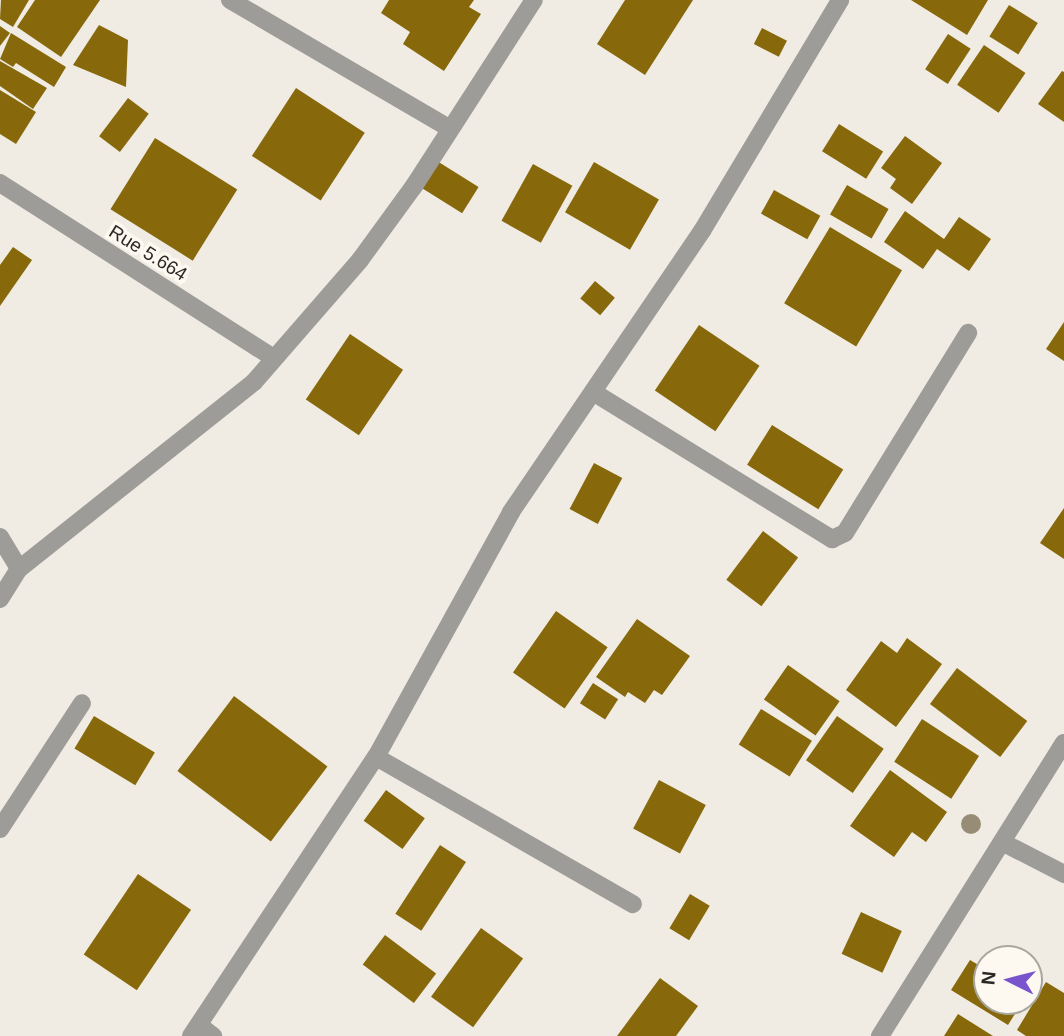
<!DOCTYPE html>
<style>
body{margin:0}
#map{position:relative;width:1064px;height:1036px;overflow:hidden;background:#f0ece3;font-family:Arial,sans-serif}
div>[style]{position:absolute}
.building>*{inset:0;background:#87680b;transform-origin:0 0}
.minor>*{height:18px;margin:-9px;padding:0 9px;transform-origin:9px;border-radius:9px;background:#9e9c98}
.trees>*{width:20px;height:20px;margin:-10px;border-radius:50%;background:#978d77}
span{translate:-50% -50%;white-space:nowrap;text-align:center;line-height:1.15;-webkit-text-stroke:7px #fdf9f0;paint-order:stroke}
.street-label{font-size:19px;color:#2b2926}
.north{position:absolute;left:973px;top:945px;width:70px;height:70px;box-sizing:border-box;background:#fdf9f0;border:2px solid #a9a69f;border-radius:50%;rotate:276deg;font-size:19px;font-weight:700;line-height:28px;text-align:center;color:#2b2926}
.north::after{content:'';display:block;margin:auto;width:24px;height:32px;background:#7a54cd;clip-path:polygon(50% 0,100% 100%,50% 72%,0 100%)}
</style>
<div id="map">
<div class="building">
<i style="clip-path:polygon(1px 0,29px 0,13px 27px,0 19px)"></i>
<i style="clip-path:polygon(35px 0,100px 0,61px 57px,17px 27px)"></i>
<i style="clip-path:polygon(389px 0,474px 0,469px 7px,481px 14px,444px 71px,403px 44px,410px 32px,381px 13px)"></i>
<i style="clip-path:polygon(625px 0,693px 0,645px 75px,597px 44px)"></i>
<i style="clip-path:polygon(911px 0,988px 0,967px 35px)"></i>
<i style="left:1009px;top:5px;width:34px;height:37px;rotate:32deg"></i>
<i style="clip-path:polygon(99px 25px,128px 40px,126px 87px,73px 65px)"></i>
<i style="clip-path:polygon(0 26px,10px 33px,0 46px)"></i>
<i style="left:762px;top:28px;width:28px;height:18px;rotate:27deg"></i>
<i style="clip-path:polygon(11px 33px,66px 67px,54px 87px,16px 63px,13px 67px,0 59px)"></i>
<i style="left:948px;top:34px;width:27px;height:42px;rotate:33deg"></i>
<i style="left:984px;top:45px;width:50px;height:48px;rotate:34deg"></i>
<i style="clip-path:polygon(0 61px,47px 88px,33px 109px,0 86px)"></i>
<i style="clip-path:polygon(1062px 71px,1064px 72px,1064px 122px,1038px 104px)"></i>
<i style="left:296px;top:88px;width:82px;height:81px;rotate:33deg"></i>
<i style="clip-path:polygon(0 90px,36px 112px,16px 144px,0 134px)"></i>
<i style="left:128px;top:98px;width:26px;height:48px;rotate:37deg"></i>
<i style="left:839px;top:124px;width:52px;height:32px;rotate:32deg"></i>
<i style="clip-path:polygon(905px 136px,942px 163px,912px 204px,890px 188px,896px 179px,881px 168px)"></i>
<i style="left:155px;top:138px;width:97px;height:84px;rotate:32deg"></i>
<i style="left:437px;top:161px;width:49px;height:31px;rotate:32deg"></i>
<i style="left:594px;top:162px;width:75px;height:58px;rotate:30deg"></i>
<i style="left:533px;top:164px;width:45px;height:65px;rotate:29deg"></i>
<i style="left:847px;top:185px;width:48px;height:34px;rotate:30deg"></i>
<i style="left:774px;top:190px;width:53px;height:27px;rotate:29deg"></i>
<i style="clip-path:polygon(905px 211px,944px 239px,959px 217px,991px 239px,969px 271px,937px 249px,923px 269px,884px 242px)"></i>
<i style="left:830px;top:227px;width:84px;height:89px;rotate:31deg"></i>
<i style="clip-path:polygon(13px 247px,32px 260px,0 306px,0 265px)"></i>
<i style="left:595px;top:281px;width:26px;height:23px;rotate:40deg"></i>
<i style="clip-path:polygon(1064px 322px,1064px 361px,1046px 349px)"></i>
<i style="left:699px;top:325px;width:73px;height:79px;rotate:34deg"></i>
<i style="left:350px;top:334px;width:64px;height:79px;rotate:34deg"></i>
<i style="left:772px;top:425px;width:84px;height:47px;rotate:32deg"></i>
<i style="left:594px;top:463px;width:32px;height:52px;rotate:28deg"></i>
<i style="clip-path:polygon(1064px 508px,1064px 559px,1040px 543px)"></i>
<i style="left:763px;top:531px;width:44px;height:61px;rotate:37deg"></i>
<i style="left:556px;top:611px;width:63px;height:75px;rotate:35deg"></i>
<i style="clip-path:polygon(637px 619px,690px 656px,662px 695px,654px 690px,645px 703px,628px 692px,625px 697px,596px 677px)"></i>
<i style="clip-path:polygon(907px 638px,942px 664px,896px 727px,846px 690px,881px 641px,897px 653px)"></i>
<i style="left:788px;top:665px;width:63px;height:42px;rotate:35deg"></i>
<i style="left:957px;top:668px;width:88px;height:45px;rotate:37deg"></i>
<i style="left:593px;top:683px;width:30px;height:24px;rotate:33deg"></i>
<i style="left:234px;top:696px;width:117px;height:94px;rotate:37deg"></i>
<i style="left:761px;top:709px;width:60px;height:42px;rotate:32deg"></i>
<i style="left:94px;top:716px;width:71px;height:38px;rotate:31deg"></i>
<i style="left:837px;top:716px;width:57px;height:54px;rotate:35deg"></i>
<i style="left:922px;top:719px;width:68px;height:51px;rotate:33deg"></i>
<i style="clip-path:polygon(890px 770px,947px 812px,926px 842px,912px 832px,894px 857px,850px 826px)"></i>
<i style="left:659px;top:780px;width:53px;height:55px;rotate:28deg"></i>
<i style="left:386px;top:790px;width:48px;height:38px;rotate:36deg"></i>
<i style="left:440px;top:845px;width:31px;height:82px;rotate:33deg"></i>
<i style="left:138px;top:874px;width:64px;height:97px;rotate:34deg"></i>
<i style="left:690px;top:894px;width:23px;height:40px;rotate:31deg"></i>
<i style="left:861px;top:912px;width:45px;height:46px;rotate:25deg"></i>
<i style="left:481px;top:928px;width:52px;height:85px;rotate:36deg"></i>
<i style="left:385px;top:935px;width:64px;height:37px;rotate:37deg"></i>
<i style="clip-path:polygon(970px 960px,987px 970px,987px 1001px,1023px 1001px,1008px 1025px,951px 990px)"></i>
<i style="clip-path:polygon(660px 978px,698px 1006px,676px 1036px,617px 1036px)"></i>
<i style="clip-path:polygon(1046px 982px,1064px 993px,1064px 1036px,1026px 1036px,1017px 1030px)"></i>
<i style="clip-path:polygon(958px 1014px,993px 1036px,944px 1036px)"></i>
</div>
<div class="minor">
<i style="left:230px;top:0;width:254px;rotate:30.3deg"></i>
<i style="left:0;top:183px;width:325px;rotate:32.6deg"></i>
<i style="left:593px;top:392px;width:281px;rotate:31.6deg"></i>
<i style="left:832px;top:539px;width:14px;rotate:-25deg"></i>
<i style="left:845px;top:533px;width:235px;rotate:-58.4deg"></i>
<i style="left:0;top:537px;width:37px;rotate:59deg"></i>
<i style="left:0;top:599px;width:36px;rotate:-58deg"></i>
<i style="left:19px;top:569px;width:300px;rotate:-38.5deg"></i>
<i style="left:254px;top:382px;width:162px;rotate:-49deg"></i>
<i style="left:360px;top:260px;width:92px;rotate:-53.9deg"></i>
<i style="left:414px;top:186px;width:221px;rotate:-57.2deg"></i>
<i style="left:376px;top:757px;width:296px;rotate:29.8deg"></i>
<i style="left:0;top:829px;width:150px;rotate:-56.9deg"></i>
<i style="left:1002px;top:842px;width:70px;rotate:27.3deg"></i>
<i style="left:199px;top:1025px;width:18px;rotate:38deg"></i>
<i style="left:191px;top:1036px;width:335px;rotate:-56.5deg"></i>
<i style="left:376px;top:757px;width:280px;rotate:-61.1deg"></i>
<i style="left:511px;top:512px;width:340px;rotate:-55.8deg"></i>
<i style="left:702px;top:231px;width:269px;rotate:-59.1deg"></i>
<i style="left:880px;top:1036px;width:346px;rotate:-57.9deg"></i>
</div>
<div class="trees">
<i style="left:971px;top:824px"></i>
</div>
<div class="street-label">
<span style="left:148px;top:253px;rotate:32deg">Rue 5.664</span>
</div>
<div class="north">N</div>
</div>
